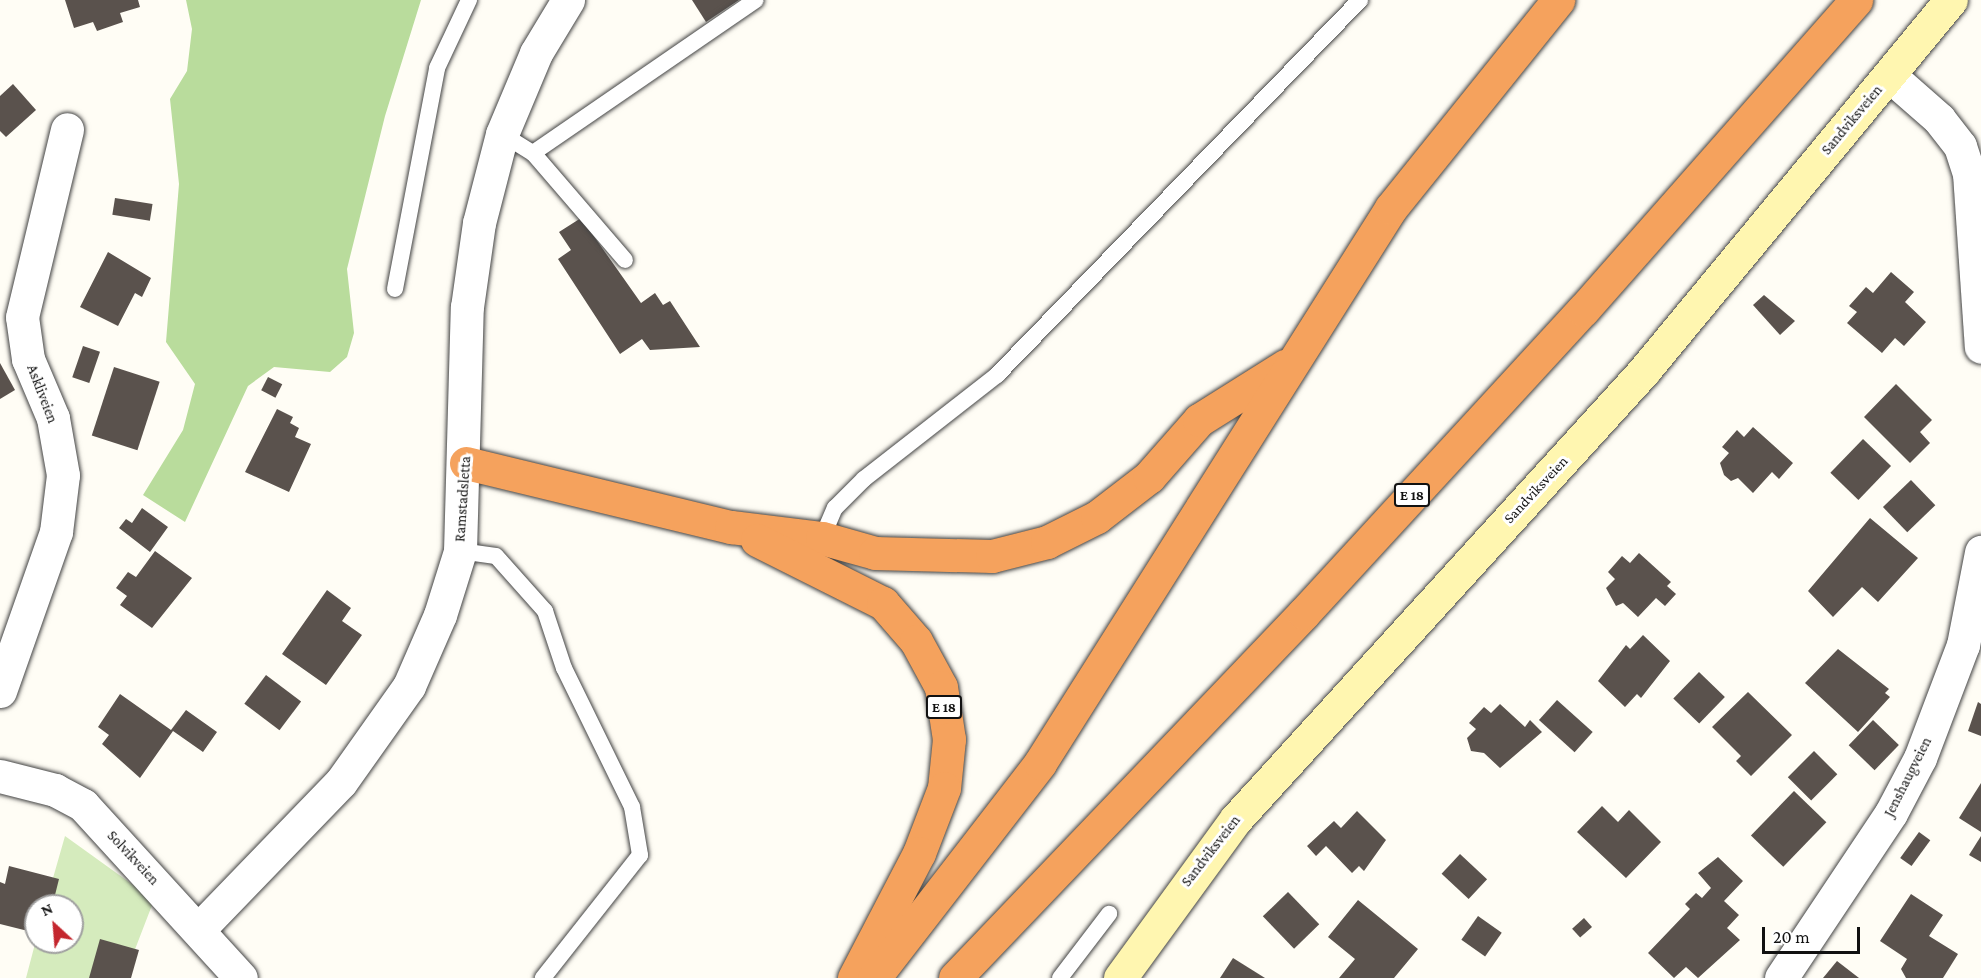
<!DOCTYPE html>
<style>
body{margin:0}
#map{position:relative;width:1981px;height:978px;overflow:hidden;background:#fffdf5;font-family:"Crimson Pro",serif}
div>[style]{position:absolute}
.green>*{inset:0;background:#d5ebbd}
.forest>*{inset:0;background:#b9dc9c}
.building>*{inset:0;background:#5a524d;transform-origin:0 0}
.roads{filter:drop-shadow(0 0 2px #444) drop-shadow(0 0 2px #444)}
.lane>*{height:16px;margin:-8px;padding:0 8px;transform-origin:8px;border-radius:8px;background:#fff}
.street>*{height:33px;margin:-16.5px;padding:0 16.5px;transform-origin:16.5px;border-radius:16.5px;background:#fff}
.secondary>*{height:33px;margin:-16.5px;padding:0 16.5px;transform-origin:16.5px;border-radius:16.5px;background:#fff6b0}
.highway>*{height:33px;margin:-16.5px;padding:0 16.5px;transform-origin:16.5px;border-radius:16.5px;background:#f5a25d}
span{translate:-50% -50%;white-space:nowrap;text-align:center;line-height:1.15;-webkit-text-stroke:6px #fff;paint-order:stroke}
.shield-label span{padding:2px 4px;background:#fff;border:2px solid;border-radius:4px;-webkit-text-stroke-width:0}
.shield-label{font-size:14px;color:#111;font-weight:700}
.street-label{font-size:15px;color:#111}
.north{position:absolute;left:24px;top:894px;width:60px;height:60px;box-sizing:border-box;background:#fff;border:2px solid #a0a0a0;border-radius:50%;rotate:334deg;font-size:16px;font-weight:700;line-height:24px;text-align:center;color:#111}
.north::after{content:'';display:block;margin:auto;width:21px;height:27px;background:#c4262e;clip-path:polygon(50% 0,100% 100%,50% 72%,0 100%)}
.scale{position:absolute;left:1762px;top:927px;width:98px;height:27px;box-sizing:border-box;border:3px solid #111;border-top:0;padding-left:8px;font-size:18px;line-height:21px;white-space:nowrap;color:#111;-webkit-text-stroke:4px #fff;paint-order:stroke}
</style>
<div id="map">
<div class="green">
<i style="clip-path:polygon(65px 836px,154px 900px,124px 978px,26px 978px,36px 940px,72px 942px,72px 906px,45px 906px)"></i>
</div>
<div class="forest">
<i style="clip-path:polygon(186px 0,421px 0,385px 116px,347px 269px,354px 333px,347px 357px,330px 372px,274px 367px,248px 386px,185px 522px,143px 495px,183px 430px,195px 384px,166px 342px,179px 184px,170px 99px,187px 71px,192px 29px)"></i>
</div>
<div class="building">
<i style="clip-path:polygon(65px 0,138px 0,140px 7px,120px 13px,123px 22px,97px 31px,93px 22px,74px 28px)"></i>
<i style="clip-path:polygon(692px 0,739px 0,706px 22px)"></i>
<i style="clip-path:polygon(13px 84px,36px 110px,6px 137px,0 131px,0 96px)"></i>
<i style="left:115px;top:198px;width:38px;height:17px;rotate:9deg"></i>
<i style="clip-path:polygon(581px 218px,641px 303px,655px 293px,663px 305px,670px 301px,700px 347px,650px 350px,642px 339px,620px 354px,558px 259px,571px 250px,559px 232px)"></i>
<i style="clip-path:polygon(108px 252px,151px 278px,142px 297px,135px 293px,118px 326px,80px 307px)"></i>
<i style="clip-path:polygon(1891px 272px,1914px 292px,1905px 302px,1926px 322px,1904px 346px,1895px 338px,1882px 353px,1847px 323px,1857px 312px,1849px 306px,1866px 287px,1873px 293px)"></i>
<i style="clip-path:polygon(1764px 295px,1795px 321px,1780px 335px,1753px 305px)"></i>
<i style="left:83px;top:346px;width:18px;height:33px;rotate:19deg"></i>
<i style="clip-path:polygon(0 363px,15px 390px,0 399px)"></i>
<i style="left:114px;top:367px;width:48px;height:72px;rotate:18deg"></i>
<i style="left:268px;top:377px;width:16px;height:15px;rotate:27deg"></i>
<i style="clip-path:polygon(1896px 384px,1932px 420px,1920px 432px,1930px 443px,1910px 463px,1864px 417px)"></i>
<i style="clip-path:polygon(277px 409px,293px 417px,290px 423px,299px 428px,295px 437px,311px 444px,289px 492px,245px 472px)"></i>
<i style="clip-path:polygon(1753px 427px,1793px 463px,1779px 479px,1772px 472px,1753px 493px,1738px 478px,1731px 481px,1724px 475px,1720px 463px,1729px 453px,1722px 447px,1737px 430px,1744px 437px)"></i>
<i style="left:1863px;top:439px;width:39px;height:47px;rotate:44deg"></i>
<i style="left:1911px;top:480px;width:35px;height:39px;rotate:46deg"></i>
<i style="clip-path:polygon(142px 508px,168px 527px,150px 552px,119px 528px,126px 519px,132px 523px)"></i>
<i style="clip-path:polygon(1870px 518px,1918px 558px,1878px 602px,1862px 587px,1833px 617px,1808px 591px)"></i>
<i style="clip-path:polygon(155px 551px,192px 578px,152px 628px,120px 605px,127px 596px,116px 588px,128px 572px,136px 577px)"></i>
<i style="clip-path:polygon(1639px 553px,1671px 582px,1667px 586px,1676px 594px,1665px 606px,1656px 598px,1638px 617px,1623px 603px,1616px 606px,1606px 588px,1615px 579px,1608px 572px,1622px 556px,1630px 563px)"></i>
<i style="clip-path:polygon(327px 590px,351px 608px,342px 621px,362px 635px,326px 685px,282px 654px)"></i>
<i style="clip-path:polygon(1643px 635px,1670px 661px,1641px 698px,1637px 694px,1625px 707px,1598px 681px,1626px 645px,1630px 649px)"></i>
<i style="clip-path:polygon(1838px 649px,1889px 689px,1885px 693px,1890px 697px,1858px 732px,1805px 683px)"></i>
<i style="left:1699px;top:672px;width:36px;height:37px;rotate:44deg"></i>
<i style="left:266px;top:675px;width:44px;height:36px;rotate:37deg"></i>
<i style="clip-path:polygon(1748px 692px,1792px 735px,1751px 776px,1736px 761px,1741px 756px,1712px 727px)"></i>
<i style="clip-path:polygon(120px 694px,171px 730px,186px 710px,217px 732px,203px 752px,173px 731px,140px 778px,102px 744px,109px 735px,98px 727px)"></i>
<i style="left:1557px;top:700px;width:48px;height:27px;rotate:42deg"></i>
<i style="clip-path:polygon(1978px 702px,1981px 704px,1981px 736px,1968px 731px)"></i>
<i style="clip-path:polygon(1500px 704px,1525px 727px,1530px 720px,1542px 732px,1500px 768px,1484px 753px,1471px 751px,1467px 738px,1476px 729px,1469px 723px,1484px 707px,1491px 713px)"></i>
<i style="left:1873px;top:720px;width:36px;height:35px;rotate:44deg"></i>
<i style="left:1814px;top:751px;width:33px;height:37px;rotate:45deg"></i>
<i style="clip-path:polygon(1981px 783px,1981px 832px,1959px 818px)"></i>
<i style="left:1794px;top:791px;width:45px;height:62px;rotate:44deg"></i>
<i style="clip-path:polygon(1602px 806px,1618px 822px,1629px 810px,1661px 842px,1626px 878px,1577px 832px)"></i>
<i style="clip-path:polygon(1357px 811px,1386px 840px,1364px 871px,1359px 866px,1352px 873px,1326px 846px,1316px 856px,1307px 846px,1334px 821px,1341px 828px)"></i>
<i style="left:1919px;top:832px;width:14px;height:32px;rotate:36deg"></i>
<i style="clip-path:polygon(1981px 836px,1981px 862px,1969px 855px)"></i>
<i style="left:1460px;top:854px;width:37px;height:27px;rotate:43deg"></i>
<i style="clip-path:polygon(1718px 857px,1743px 881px,1724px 901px,1739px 915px,1727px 928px,1740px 940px,1698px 978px,1686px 967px,1674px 978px,1648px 953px,1690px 909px,1685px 904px,1696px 893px,1702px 898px,1711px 888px,1698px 873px)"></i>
<i style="clip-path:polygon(9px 866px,59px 879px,55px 895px,62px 897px,60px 906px,36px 906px,36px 933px,0 924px,0 882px,5px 884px)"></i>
<i style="left:1288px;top:892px;width:45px;height:35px;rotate:46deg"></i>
<i style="clip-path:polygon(1911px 894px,1943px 915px,1929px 936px,1958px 954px,1943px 978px,1906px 978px,1901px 969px,1907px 959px,1880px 941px)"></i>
<i style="clip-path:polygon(1358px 900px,1418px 949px,1394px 978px,1339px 978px,1355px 959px,1328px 937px)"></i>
<i style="left:1478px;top:916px;width:29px;height:29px;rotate:35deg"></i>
<i style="left:1584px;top:918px;width:12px;height:16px;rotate:48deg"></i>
<i style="clip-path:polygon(100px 939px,139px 950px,131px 978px,89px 978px)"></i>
<i style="clip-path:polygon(1233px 958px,1265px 978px,1220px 978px)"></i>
<i style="clip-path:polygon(1837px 961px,1859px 978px,1823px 978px)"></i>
</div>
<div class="roads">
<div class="lane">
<i style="left:502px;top:134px;width:36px;rotate:32deg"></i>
<i style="left:533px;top:153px;width:141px;rotate:49.3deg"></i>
<i style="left:533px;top:153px;width:270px;rotate:-34.5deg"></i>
<i style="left:395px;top:289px;width:225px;rotate:-79.2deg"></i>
<i style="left:437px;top:68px;width:75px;rotate:-64.8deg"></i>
<i style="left:822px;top:538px;width:33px;rotate:-67deg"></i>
<i style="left:835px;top:508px;width:41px;rotate:-45deg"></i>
<i style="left:864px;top:479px;width:169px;rotate:-38deg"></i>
<i style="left:997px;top:375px;width:522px;rotate:-45.93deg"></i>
<i style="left:460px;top:551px;width:36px;rotate:8deg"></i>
<i style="left:496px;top:556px;width:74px;rotate:48.3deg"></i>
<i style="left:545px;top:611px;width:60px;rotate:71.6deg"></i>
<i style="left:564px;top:668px;width:155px;rotate:63.9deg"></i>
<i style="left:632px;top:807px;width:49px;rotate:80.5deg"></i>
<i style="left:640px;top:855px;width:157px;rotate:128.3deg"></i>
<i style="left:1060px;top:978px;width:81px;rotate:-52.6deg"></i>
</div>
<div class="street">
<i style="left:1889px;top:75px;width:67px;rotate:41.3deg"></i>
<i style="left:1939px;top:119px;width:34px;rotate:52deg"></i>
<i style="left:1960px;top:146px;width:28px;rotate:72deg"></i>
<i style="left:1969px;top:173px;width:174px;rotate:86.1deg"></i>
<i style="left:0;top:691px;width:169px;rotate:-70.6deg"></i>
<i style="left:56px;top:532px;width:57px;rotate:-83deg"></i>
<i style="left:63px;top:475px;width:58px;rotate:-100deg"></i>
<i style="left:53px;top:418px;width:64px;rotate:-113deg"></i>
<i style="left:28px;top:359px;width:42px;rotate:-98.1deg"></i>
<i style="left:22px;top:317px;width:193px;rotate:-76.5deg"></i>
<i style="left:0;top:776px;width:57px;rotate:14.3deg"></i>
<i style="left:55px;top:790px;width:32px;rotate:28deg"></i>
<i style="left:83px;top:805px;width:234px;rotate:47.6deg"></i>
<i style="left:199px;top:929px;width:204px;rotate:-46deg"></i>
<i style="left:341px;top:782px;width:118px;rotate:-54.7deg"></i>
<i style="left:409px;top:686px;width:77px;rotate:-66.4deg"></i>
<i style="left:440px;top:615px;width:67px;rotate:-72.6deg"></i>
<i style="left:460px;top:551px;width:244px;rotate:-88.4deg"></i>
<i style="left:467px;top:307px;width:85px;rotate:-81.9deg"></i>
<i style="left:479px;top:223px;width:92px;rotate:-75.5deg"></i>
<i style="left:502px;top:134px;width:88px;rotate:-67.2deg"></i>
<i style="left:536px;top:53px;width:62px;rotate:-58.9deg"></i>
<i style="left:1781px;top:978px;width:198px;rotate:-56.3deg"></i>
<i style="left:1891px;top:813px;width:62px;rotate:-62.2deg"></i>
<i style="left:1920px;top:758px;width:121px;rotate:-69.2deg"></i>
<i style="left:1963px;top:645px;width:95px;rotate:-79deg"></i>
</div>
<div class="secondary">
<i style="left:1120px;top:978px;width:197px;rotate:-53.9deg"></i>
<i style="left:1236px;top:819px;width:605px;rotate:-47.68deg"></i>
<i style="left:1643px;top:372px;width:483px;rotate:-50.4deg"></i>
</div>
<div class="highway">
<i style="left:466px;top:463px;width:273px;rotate:13.6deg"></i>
<i style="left:731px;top:527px;width:92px;rotate:6.9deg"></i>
<i style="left:822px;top:538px;width:55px;rotate:15.8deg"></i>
<i style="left:875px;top:553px;width:117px;rotate:1.5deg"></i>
<i style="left:992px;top:556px;width:57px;rotate:-14.3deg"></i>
<i style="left:1047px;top:542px;width:56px;rotate:-26.6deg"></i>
<i style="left:1097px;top:517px;width:66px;rotate:-37.6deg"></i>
<i style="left:1149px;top:477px;width:76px;rotate:-48.7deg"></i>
<i style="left:1199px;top:420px;width:102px;rotate:-32.1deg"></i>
<i style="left:757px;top:540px;width:141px;rotate:26.6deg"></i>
<i style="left:883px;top:603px;width:50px;rotate:49deg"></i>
<i style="left:916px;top:641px;width:52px;rotate:61.5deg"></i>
<i style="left:941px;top:687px;width:53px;rotate:81.3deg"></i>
<i style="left:949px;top:739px;width:49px;rotate:95.8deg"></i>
<i style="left:944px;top:788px;width:70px;rotate:111deg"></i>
<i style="left:919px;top:853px;width:141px;rotate:117.5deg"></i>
<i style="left:874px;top:978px;width:272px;rotate:-52.3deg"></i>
<i style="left:1040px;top:763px;width:657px;rotate:-57.69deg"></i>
<i style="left:1391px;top:208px;width:267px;rotate:-51.2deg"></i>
<i style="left:955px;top:978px;width:505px;rotate:-46.28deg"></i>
<i style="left:1304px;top:613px;width:412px;rotate:-47.4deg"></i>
<i style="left:1583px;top:310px;width:413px;rotate:-48.6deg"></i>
</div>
</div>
<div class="shield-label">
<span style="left:1412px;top:495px">E 18</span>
<span style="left:944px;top:707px">E 18</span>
</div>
<div class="street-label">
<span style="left:1852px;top:120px;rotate:-50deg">Sandviksveien</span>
<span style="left:42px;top:394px;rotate:69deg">Askliveien</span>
<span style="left:1536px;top:490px;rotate:-47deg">Sandviksveien</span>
<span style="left:463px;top:499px;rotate:-86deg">Ramstadsletta</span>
<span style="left:1908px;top:777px;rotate:-63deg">Jenshaugveien</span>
<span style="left:1211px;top:851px;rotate:-52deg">Sandviksveien</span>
<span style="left:133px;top:858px;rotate:47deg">Solvikveien</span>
</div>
<div class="north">N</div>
<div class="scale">20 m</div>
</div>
